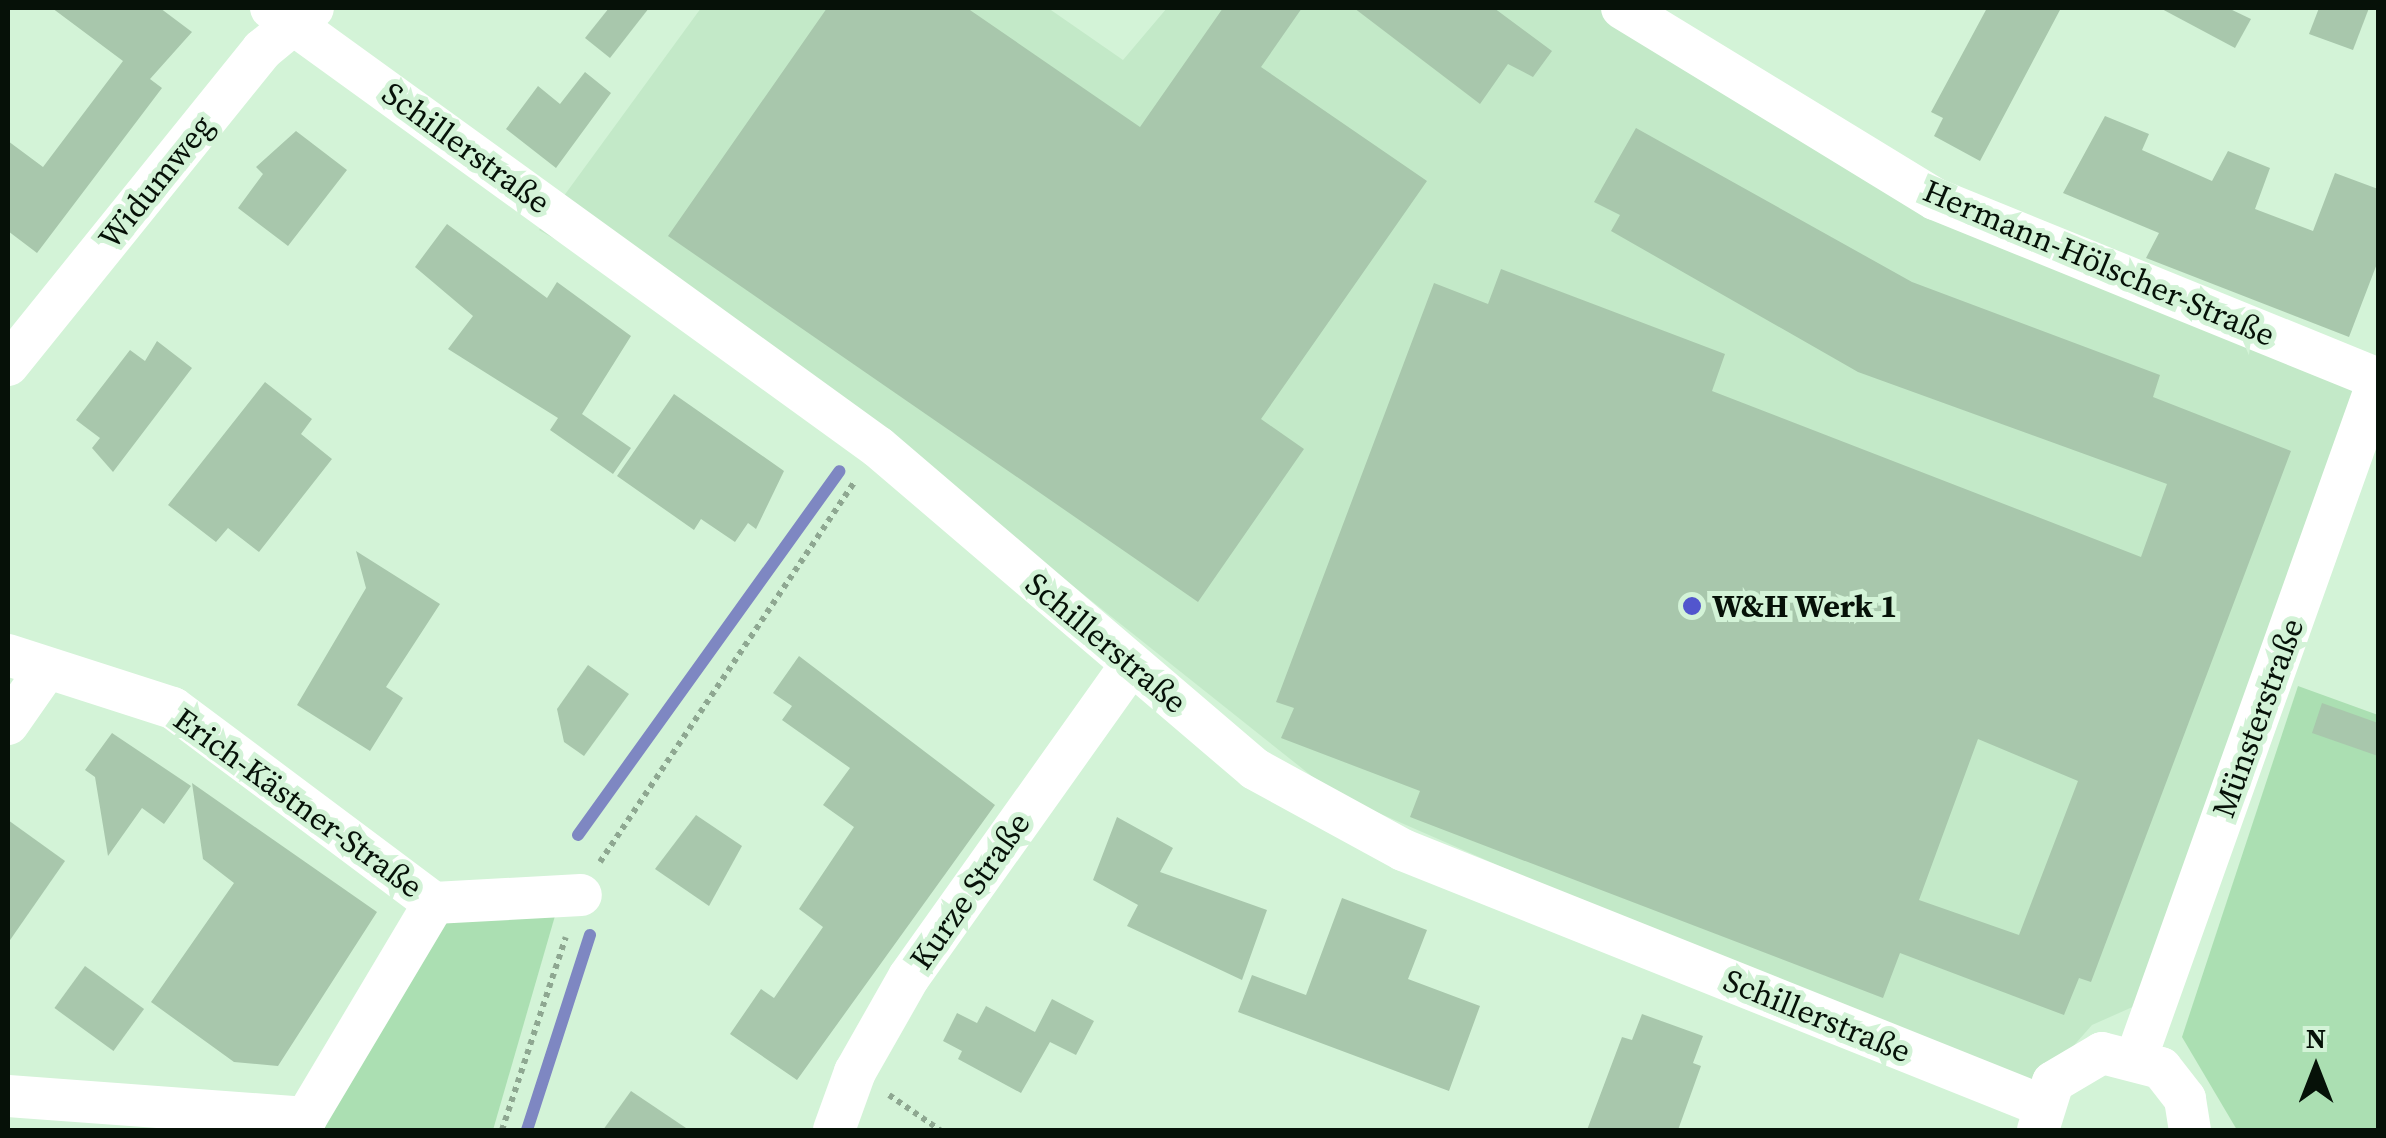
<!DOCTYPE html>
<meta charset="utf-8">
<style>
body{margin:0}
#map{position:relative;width:2386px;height:1138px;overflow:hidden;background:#d3f3d7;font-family:"Source Serif 4",serif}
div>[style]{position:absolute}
.built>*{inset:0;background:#c3e9c8}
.green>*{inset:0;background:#abdfb2}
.stream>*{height:12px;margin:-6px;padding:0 6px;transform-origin:6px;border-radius:6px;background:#7e87c2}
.building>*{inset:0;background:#a8c7ac;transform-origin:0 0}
.path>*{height:6px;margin-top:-3px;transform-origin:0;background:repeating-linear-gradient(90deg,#8ea791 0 5px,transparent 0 10px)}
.street>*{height:42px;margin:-21px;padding:0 21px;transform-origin:21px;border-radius:21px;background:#fff}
.dots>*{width:28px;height:28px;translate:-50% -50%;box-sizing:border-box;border:5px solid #d3f3d7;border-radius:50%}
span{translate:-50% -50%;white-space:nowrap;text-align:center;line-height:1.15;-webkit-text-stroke:10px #d3f3d7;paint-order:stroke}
.street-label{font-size:32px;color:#061108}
.poi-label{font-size:32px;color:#061108;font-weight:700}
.left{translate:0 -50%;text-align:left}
.frame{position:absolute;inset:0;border:10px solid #061108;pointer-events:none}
.north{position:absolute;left:2266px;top:1018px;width:100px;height:100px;-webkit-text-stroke:8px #d3f3d7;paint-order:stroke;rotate:0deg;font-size:28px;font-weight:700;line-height:40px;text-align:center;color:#061108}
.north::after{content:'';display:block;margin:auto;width:35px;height:45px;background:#061108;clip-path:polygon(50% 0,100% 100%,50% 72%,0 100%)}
</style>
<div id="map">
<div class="built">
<i style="clip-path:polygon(701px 8px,1048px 8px,1123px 60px,1167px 8px,1603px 8px,1926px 206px,2364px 375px,2137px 1005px,2092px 1025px,2038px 1086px,1671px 941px,1333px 793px,849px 408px,539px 230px)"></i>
</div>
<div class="green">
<i style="clip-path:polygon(2298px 686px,2378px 715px,2378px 1130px,2237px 1130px,2182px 1037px)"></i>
<i style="clip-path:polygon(557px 909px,493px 1130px,321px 1130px,441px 915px)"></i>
</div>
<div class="stream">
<i style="left:578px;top:835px;width:448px;rotate:-54.3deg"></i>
<i style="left:527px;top:1130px;width:205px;rotate:-72.1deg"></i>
</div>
<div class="building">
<i style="clip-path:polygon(52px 8px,160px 8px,192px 32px,150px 79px,162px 88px,37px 253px,8px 231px,8px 141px,43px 167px,123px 61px)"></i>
<i style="clip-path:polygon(609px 8px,649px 8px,610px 58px,585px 38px)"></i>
<i style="clip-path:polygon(827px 8px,967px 8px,1140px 127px,1223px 8px,1302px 8px,1261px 67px,1427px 181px,1261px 419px,1304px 449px,1198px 602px,668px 236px)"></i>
<i style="clip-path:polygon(1354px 8px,1494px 8px,1552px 51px,1533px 77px,1508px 64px,1480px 104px)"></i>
<i style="clip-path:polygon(1987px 8px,2061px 8px,1980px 161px,1934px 136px,1943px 118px,1931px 112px)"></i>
<i style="clip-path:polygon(2160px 8px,2228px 8px,2251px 19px,2235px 48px)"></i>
<i style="clip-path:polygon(2319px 8px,2369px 8px,2353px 50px,2309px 34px)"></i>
<i style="clip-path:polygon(585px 72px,611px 93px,556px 168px,506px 129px,538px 86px,560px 104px)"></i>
<i style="clip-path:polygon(2105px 116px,2149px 134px,2142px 150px,2212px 181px,2228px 151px,2270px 168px,2255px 209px,2313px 231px,2335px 173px,2378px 189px,2378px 261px,2349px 337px,2146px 258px,2159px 233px,2063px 193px)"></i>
<i style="clip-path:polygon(evenodd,1636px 128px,1912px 282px,2160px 375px,2153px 397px,2291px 451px,2091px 982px,2079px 978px,2064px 1015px,1900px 953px,1883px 998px,1410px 817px,1420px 791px,1281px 738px,1294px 708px,1276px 702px,1434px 283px,1488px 304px,1501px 269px,1725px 354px,1712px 391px,2141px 557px,2167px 484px,1858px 372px,1611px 231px,1620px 215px,1594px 202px,1636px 128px,1978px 739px,2078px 781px,2019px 935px,1919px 900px,1978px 739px)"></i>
<i style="clip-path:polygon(296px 131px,347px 170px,288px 246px,238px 208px,263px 174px,256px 167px)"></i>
<i style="clip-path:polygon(447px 224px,547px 298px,557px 282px,631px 336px,582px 414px,631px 448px,613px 474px,550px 430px,558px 418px,448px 349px,473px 316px,415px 267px)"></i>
<i style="clip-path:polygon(157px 341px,192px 368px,113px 472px,92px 448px,100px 438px,76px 420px,130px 350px,145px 361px)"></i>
<i style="clip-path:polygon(265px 382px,312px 419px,301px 434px,332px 459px,259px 552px,228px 528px,216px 542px,168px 505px)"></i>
<i style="clip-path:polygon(674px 394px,784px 471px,756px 529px,748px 523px,735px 542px,701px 519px,694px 530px,617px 476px)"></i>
<i style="clip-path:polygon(356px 551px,440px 604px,386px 687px,403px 698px,370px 751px,297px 705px,366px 588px)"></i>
<i style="clip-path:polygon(799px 656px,995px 805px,797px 1080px,730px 1034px,761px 989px,774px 998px,823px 927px,799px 909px,854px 827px,823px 805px,850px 768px,782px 720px,792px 706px,773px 693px)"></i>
<i style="clip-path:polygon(588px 665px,629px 694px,584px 756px,564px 742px,557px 709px)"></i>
<i style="clip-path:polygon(2322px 703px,2378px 723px,2378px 756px,2312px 733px)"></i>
<i style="clip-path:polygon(112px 733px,191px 786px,164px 824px,142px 808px,108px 856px,95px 777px,85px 770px)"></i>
<i style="clip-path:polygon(192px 783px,377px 912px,278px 1066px,234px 1062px,151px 1002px,234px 883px,203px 859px)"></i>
<i style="clip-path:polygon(696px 815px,742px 846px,709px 906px,655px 869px)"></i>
<i style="clip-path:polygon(1117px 817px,1173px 848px,1160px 872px,1267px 910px,1242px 980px,1127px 926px,1138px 905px,1093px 880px)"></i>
<i style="clip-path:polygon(8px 820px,65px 861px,8px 943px)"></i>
<i style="clip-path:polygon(1342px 898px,1427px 930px,1408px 979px,1480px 1006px,1449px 1091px,1238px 1012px,1252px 975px,1306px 995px)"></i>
<i style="left:85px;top:966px;width:73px;height:52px;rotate:36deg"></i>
<i style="clip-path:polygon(1052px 999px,1094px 1021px,1076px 1055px,1050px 1042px,1021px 1093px,958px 1059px,962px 1051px,943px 1041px,957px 1013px,977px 1023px,986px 1006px,1035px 1032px)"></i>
<i style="clip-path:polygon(1642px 1014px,1703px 1036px,1693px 1063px,1701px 1066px,1678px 1130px,1587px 1130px,1622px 1037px,1632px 1040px)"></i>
<i style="clip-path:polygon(631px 1091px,689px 1130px,603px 1130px)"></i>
</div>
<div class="path">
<i style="left:600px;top:862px;width:457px;rotate:-56.2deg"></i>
<i style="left:889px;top:1095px;width:62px;rotate:34.5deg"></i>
<i style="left:502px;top:1130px;width:203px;rotate:-71.7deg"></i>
</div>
<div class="street">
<i style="left:271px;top:8px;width:749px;rotate:35.88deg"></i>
<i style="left:878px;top:447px;width:496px;rotate:40.5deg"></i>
<i style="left:1255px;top:769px;width:169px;rotate:28.7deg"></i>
<i style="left:1403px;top:850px;width:687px;rotate:21.79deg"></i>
<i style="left:1622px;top:8px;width:367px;rotate:31.4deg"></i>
<i style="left:1935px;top:199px;width:478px;rotate:22.1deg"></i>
<i style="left:8px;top:365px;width:405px;rotate:-51.1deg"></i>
<i style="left:262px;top:50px;width:66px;rotate:-39.5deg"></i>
<i style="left:8px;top:655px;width:173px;rotate:17.8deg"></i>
<i style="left:173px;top:708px;width:326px;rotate:36.8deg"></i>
<i style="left:434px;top:903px;width:147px;rotate:-3.1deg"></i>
<i style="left:8px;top:724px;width:68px;rotate:-55.1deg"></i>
<i style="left:2137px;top:1056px;width:717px;rotate:-70.35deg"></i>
<i style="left:8px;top:1096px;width:299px;rotate:4.2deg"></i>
<i style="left:306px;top:1118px;width:250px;rotate:-59.2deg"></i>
<i style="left:834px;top:1130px;width:62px;rotate:-70.1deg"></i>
<i style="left:855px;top:1072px;width:109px;rotate:-60.4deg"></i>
<i style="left:909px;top:977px;width:383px;rotate:-54.6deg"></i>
<i style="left:2038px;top:1130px;width:50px;rotate:-72.6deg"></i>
<i style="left:2053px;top:1082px;width:57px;rotate:-30.6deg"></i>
<i style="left:2102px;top:1053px;width:61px;rotate:14.3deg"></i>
<i style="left:2161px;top:1068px;width:39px;rotate:52deg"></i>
<i style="left:2185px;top:1099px;width:31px;rotate:81deg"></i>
</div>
<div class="dots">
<i style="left:1692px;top:606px;background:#5256cd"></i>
</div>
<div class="street-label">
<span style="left:466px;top:148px;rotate:36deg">Schillerstraße</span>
<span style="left:156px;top:182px;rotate:-51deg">Widumweg</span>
<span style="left:2099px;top:263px;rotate:23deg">Hermann-Hölscher-Straße</span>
<span style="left:1106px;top:643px;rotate:40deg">Schillerstraße</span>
<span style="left:2258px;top:718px;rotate:-70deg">Münsterstraße</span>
<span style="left:298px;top:803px;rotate:36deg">Erich-Kästner-Straße</span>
<span style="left:970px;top:891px;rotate:-55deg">Kurze Straße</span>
<span style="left:1817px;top:1016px;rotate:22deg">Schillerstraße</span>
</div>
<div class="poi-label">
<span class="left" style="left:1712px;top:606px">W&amp;H Werk 1</span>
</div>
<div class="frame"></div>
<div class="north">N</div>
</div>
